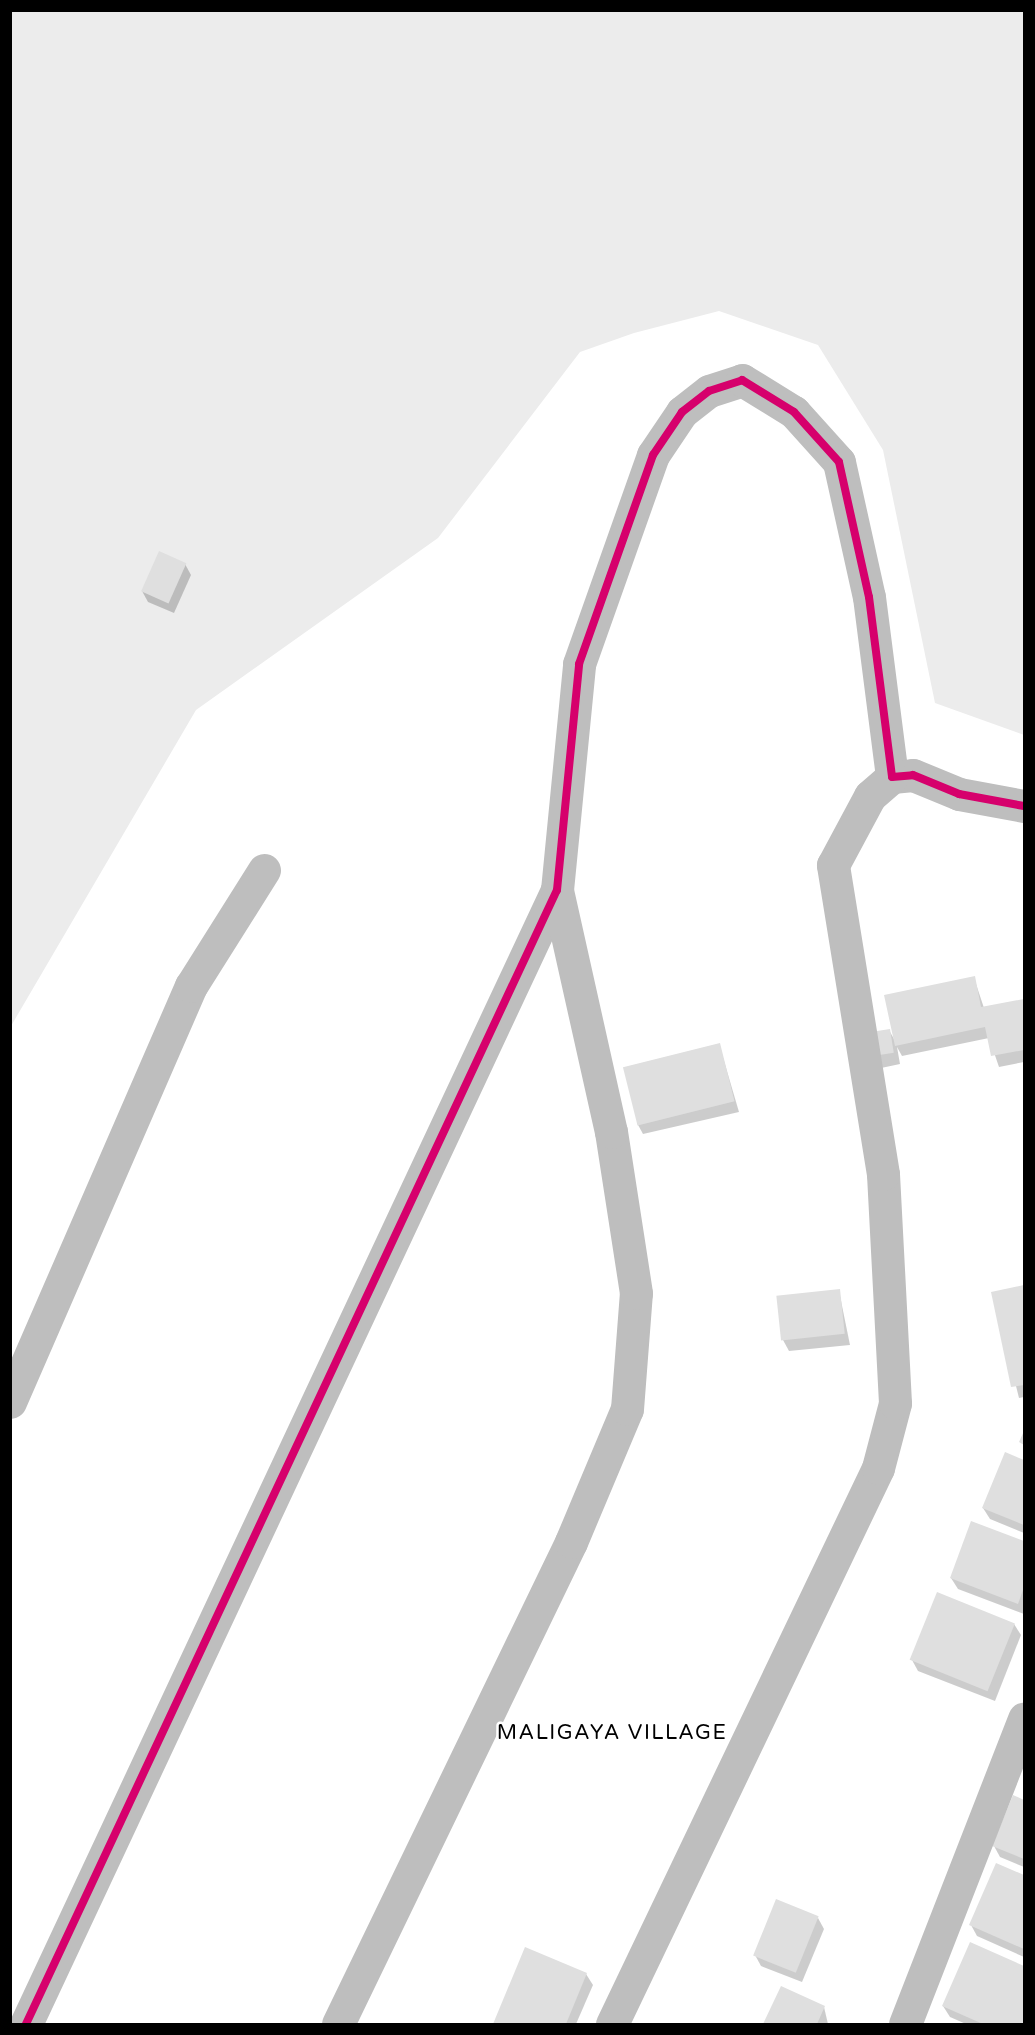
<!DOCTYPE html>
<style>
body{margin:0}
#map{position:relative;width:1035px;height:2035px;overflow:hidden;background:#fff;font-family:"Varela Round",sans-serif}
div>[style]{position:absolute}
.green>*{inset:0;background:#ececec}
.shadow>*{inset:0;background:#0003}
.building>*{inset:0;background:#dfdfdf;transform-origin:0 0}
.minor>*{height:33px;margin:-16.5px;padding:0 16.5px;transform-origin:16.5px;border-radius:16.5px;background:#bebebe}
.cycleway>*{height:8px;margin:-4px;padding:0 4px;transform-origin:4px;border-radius:4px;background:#d6006c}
span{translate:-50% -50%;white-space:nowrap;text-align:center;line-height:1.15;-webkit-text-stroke:5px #fff;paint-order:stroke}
.neighbourhood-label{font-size:21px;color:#000;letter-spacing:1.5px}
.frame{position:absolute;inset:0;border:12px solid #000;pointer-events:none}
</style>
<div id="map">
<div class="green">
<i style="clip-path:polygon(11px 11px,1024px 11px,1024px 735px,935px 703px,883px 450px,818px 345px,719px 311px,634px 333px,580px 352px,438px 538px,196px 710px,11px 1026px)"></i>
</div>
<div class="shadow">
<i style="clip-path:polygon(185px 564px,191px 575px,174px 613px,148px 602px,142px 591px)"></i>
<i style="clip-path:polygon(974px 978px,984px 1008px,1024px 1001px,1024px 1062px,999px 1067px,989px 1038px,902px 1056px,897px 1047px,900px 1064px,867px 1071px,889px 1030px,894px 1039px)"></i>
<i style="clip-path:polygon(719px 1044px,739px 1112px,643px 1134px,637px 1123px)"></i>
<i style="clip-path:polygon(1024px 1287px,1024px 1397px,1019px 1398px,993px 1293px)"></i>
<i style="clip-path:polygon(839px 1291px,850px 1345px,789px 1351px,783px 1340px)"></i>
<i style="clip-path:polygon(1005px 1454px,1024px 1462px,1024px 1533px,990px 1519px,983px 1508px)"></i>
<i style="clip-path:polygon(972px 1523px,1024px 1543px,1024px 1614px,958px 1589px,951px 1578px)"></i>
<i style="clip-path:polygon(1014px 1624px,1021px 1635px,995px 1701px,918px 1671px,912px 1660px)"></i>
<i style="clip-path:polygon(1014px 1797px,1024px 1802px,1024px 1867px,1000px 1857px,994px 1846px)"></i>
<i style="clip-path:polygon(997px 1865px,1024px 1877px,1024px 1957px,977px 1936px,971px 1925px)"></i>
<i style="clip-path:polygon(818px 1918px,824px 1929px,802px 1982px,761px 1966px,755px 1955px)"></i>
<i style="clip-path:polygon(971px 1944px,1024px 1968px,1024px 2024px,966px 2024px,950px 2017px,943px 2006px)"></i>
<i style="clip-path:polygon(526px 1949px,586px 1974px,593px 1985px,576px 2024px,494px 2024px)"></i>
<i style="clip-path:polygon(782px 1988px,824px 2007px,828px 2024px,765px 2024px)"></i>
</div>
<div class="building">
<i style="left:159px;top:551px;width:30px;height:44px;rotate:24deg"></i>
<i style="clip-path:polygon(975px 976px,981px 1007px,1024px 999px,1024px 1050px,991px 1056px,985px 1027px,895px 1046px,884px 995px)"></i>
<i style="left:890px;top:1029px;width:24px;height:37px;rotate:81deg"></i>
<i style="left:720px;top:1043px;width:60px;height:100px;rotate:76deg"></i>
<i style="clip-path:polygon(1024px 1285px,1024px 1385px,1011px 1387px,991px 1292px)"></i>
<i style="left:840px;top:1289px;width:45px;height:64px;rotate:84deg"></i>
<i style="clip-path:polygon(1024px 1431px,1024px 1445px,1019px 1442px)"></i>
<i style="clip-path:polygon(1005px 1452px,1024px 1460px,1024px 1525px,982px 1508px)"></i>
<i style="clip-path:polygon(971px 1521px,1024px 1541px,1024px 1587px,1018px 1604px,950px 1578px)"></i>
<i style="left:937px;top:1592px;width:84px;height:73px;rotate:22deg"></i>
<i style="clip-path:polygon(1013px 1795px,1024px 1800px,1024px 1859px,992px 1846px)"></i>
<i style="clip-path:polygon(996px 1863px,1024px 1875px,1024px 1949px,969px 1925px)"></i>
<i style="left:776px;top:1899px;width:46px;height:61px;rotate:22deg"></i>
<i style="clip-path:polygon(970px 1942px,1024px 1966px,1024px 2024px,983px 2024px,942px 2006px)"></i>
<i style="clip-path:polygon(525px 1947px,587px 1973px,566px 2024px,493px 2024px)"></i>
<i style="clip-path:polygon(781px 1986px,825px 2006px,817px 2024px,763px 2024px)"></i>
</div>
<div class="minor">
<i style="left:10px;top:1402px;width:454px;rotate:-66.5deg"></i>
<i style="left:191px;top:986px;width:137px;rotate:-57.8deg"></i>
<i style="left:26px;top:2024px;width:1252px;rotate:-64.91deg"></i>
<i style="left:557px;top:890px;width:227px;rotate:-84.4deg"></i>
<i style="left:579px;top:664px;width:222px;rotate:-70.5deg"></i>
<i style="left:653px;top:455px;width:52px;rotate:-56deg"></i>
<i style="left:682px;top:412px;width:34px;rotate:-38deg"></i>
<i style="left:709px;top:391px;width:35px;rotate:-18deg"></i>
<i style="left:742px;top:380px;width:61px;rotate:31.6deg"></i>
<i style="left:794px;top:412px;width:67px;rotate:48deg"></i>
<i style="left:839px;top:462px;width:138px;rotate:77.5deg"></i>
<i style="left:869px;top:597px;width:181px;rotate:82.7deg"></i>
<i style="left:892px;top:777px;width:21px;rotate:-5deg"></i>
<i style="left:913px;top:775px;width:50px;rotate:22.4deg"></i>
<i style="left:959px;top:794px;width:66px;rotate:10.5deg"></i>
<i style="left:338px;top:2024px;width:535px;rotate:-64.2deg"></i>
<i style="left:571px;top:1542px;width:144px;rotate:-67.2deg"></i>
<i style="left:627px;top:1409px;width:116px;rotate:-85.6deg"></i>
<i style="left:636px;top:1293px;width:163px;rotate:-98.8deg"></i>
<i style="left:611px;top:1132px;width:248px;rotate:-102.6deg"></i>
<i style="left:612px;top:2024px;width:616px;rotate:-64.43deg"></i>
<i style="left:878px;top:1468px;width:67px;rotate:-75.3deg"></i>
<i style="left:895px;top:1403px;width:229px;rotate:-93deg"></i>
<i style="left:883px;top:1174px;width:313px;rotate:-99.2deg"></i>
<i style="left:833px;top:865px;width:78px;rotate:-61.8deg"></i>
<i style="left:870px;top:796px;width:29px;rotate:-41deg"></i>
<i style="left:905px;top:2024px;width:328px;rotate:-68.7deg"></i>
</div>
<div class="cycleway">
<i style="left:26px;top:2024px;width:1252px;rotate:-64.91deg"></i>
<i style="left:557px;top:890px;width:227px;rotate:-84.4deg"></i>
<i style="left:579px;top:664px;width:222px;rotate:-70.5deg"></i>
<i style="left:653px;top:455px;width:52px;rotate:-56deg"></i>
<i style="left:682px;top:412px;width:34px;rotate:-38deg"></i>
<i style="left:709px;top:391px;width:35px;rotate:-18deg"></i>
<i style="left:742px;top:380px;width:61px;rotate:31.6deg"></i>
<i style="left:794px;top:412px;width:67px;rotate:48deg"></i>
<i style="left:839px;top:462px;width:138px;rotate:77.5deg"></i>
<i style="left:869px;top:597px;width:181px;rotate:82.7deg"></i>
<i style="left:892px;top:777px;width:21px;rotate:-5deg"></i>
<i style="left:913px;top:775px;width:50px;rotate:22.4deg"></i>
<i style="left:959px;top:794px;width:66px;rotate:10.5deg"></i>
</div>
<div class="neighbourhood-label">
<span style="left:612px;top:1733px">MALIGAYA VILLAGE</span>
</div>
<div class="frame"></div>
</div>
